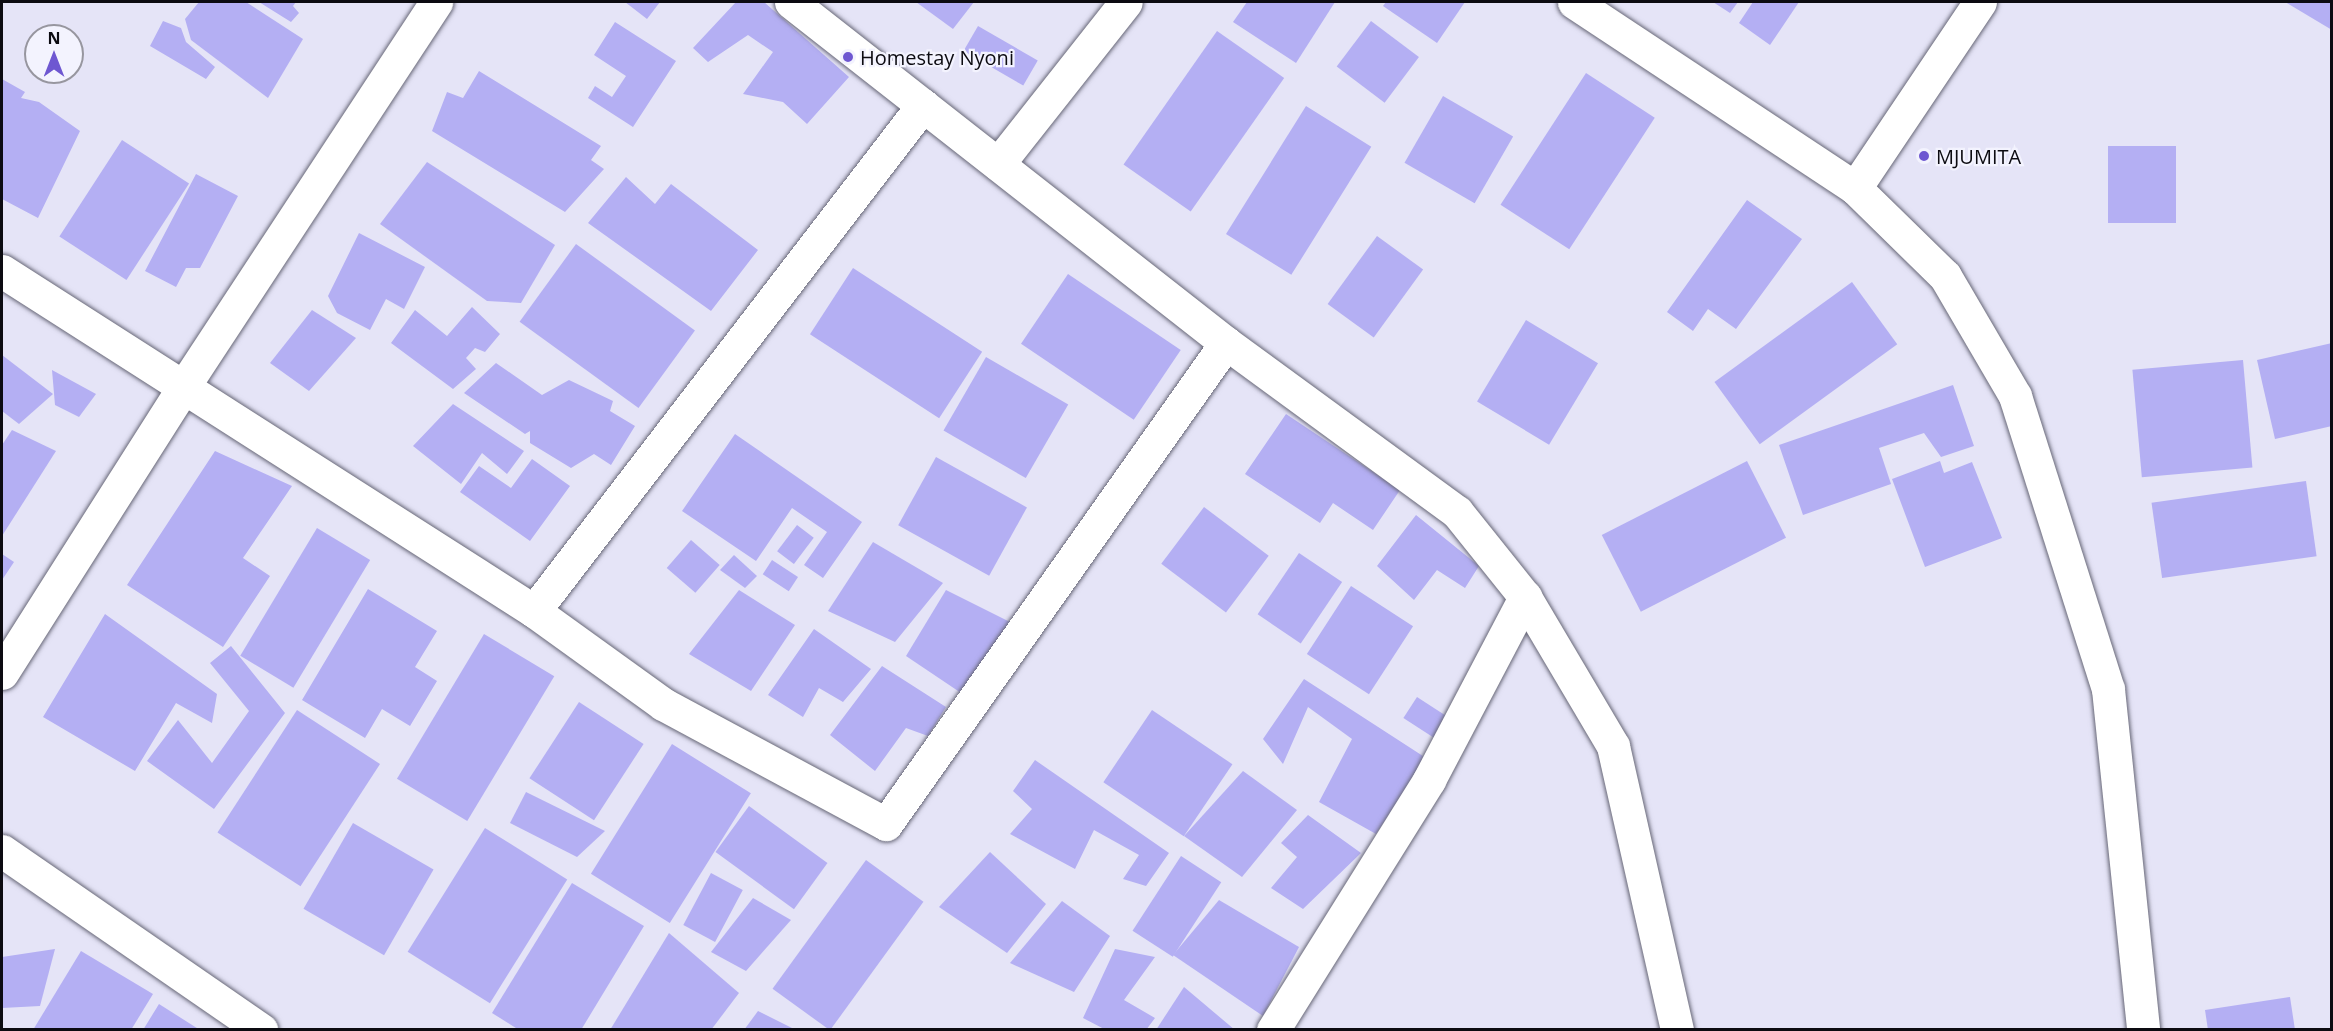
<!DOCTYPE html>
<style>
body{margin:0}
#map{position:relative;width:2333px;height:1031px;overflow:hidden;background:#e5e4f7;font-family:"Open Sans",sans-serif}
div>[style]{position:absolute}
.building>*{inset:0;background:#b4aff3;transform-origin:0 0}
.roads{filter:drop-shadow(0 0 2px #676777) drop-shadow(0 0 2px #676777)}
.street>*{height:33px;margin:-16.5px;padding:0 16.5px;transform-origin:16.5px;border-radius:16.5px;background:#fff}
.dots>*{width:16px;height:16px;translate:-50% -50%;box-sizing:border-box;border:3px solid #f3f3fe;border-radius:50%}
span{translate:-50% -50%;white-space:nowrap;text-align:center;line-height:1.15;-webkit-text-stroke:4.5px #f3f3fe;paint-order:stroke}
.poi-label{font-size:20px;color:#0c0b11}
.left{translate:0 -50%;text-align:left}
.frame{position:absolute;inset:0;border:3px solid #0c0b11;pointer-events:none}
.north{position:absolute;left:24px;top:24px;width:60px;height:60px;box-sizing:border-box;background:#f3f3fe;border:2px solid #97969f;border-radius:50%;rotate:0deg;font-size:16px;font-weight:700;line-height:24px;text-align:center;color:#0c0b11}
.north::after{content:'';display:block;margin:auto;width:21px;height:27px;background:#6e57d1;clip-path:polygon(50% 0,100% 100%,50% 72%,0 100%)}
</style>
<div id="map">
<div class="building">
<i style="clip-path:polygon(199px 2px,246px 2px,303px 39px,268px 98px,191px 40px,185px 19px)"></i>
<i style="clip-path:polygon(259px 2px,296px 2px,293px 6px,299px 13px,291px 22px)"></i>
<i style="clip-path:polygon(625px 2px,660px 2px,647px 19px)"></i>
<i style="clip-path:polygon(736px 2px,764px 2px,849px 77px,807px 124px,783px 102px,743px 94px,773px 52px,748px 35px,708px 62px,693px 48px)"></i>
<i style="clip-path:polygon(916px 2px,974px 2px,953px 29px)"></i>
<i style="clip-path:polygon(1247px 2px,1335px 2px,1296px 63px,1233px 22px)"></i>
<i style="clip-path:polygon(1386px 2px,1465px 2px,1437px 43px,1383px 6px)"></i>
<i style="clip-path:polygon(1713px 2px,1738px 2px,1730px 13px)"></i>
<i style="clip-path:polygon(1753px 2px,1799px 2px,1770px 45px,1739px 23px)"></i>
<i style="clip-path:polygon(2285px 2px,2332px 2px,2332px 30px)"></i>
<i style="clip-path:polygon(163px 21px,181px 28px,186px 42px,215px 67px,206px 79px,150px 46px)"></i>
<i style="left:1371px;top:21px;width:60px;height:57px;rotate:37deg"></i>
<i style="clip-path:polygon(615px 22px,676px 61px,633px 127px,588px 98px,595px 86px,612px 97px,626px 76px,594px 55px)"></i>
<i style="left:978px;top:26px;width:69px;height:29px;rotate:30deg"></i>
<i style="left:1217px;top:31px;width:82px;height:163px;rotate:35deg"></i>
<i style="clip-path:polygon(479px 71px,601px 146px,591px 160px,604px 169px,565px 212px,432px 131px,447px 92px,463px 98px)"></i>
<i style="left:1586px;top:73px;width:82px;height:157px;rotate:33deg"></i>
<i style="clip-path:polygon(2px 79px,25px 92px,21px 98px,39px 102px,80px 131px,38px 218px,2px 199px)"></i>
<i style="left:1443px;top:96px;width:81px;height:77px;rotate:30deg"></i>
<i style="left:1306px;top:106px;width:77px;height:151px;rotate:32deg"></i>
<i style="left:122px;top:140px;width:80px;height:115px;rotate:33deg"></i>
<i style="left:2108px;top:146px;width:68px;height:77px"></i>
<i style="clip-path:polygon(427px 162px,555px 245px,521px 303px,487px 301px,380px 224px)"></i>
<i style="clip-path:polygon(196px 174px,238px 196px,200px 268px,186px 268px,176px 287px,145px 271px)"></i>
<i style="clip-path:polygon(626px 177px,655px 204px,671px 184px,758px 250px,711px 311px,588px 223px)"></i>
<i style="clip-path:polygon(1747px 200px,1802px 239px,1736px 329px,1708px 309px,1693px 331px,1667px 312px)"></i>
<i style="clip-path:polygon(359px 233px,425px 267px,404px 309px,386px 299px,370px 330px,337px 313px,328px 296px)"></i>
<i style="left:1377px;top:236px;width:57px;height:84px;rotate:36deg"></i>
<i style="left:576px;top:244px;width:147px;height:96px;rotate:36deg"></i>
<i style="left:853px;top:268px;width:154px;height:79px;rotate:33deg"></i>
<i style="left:1068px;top:274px;width:136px;height:84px;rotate:34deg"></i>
<i style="left:1852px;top:282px;width:77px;height:170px;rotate:54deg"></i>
<i style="clip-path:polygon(472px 307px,500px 334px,485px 352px,475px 348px,466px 358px,476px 369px,453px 389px,391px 343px,415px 310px,447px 336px)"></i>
<i style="clip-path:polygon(312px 310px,356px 338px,309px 391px,270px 363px)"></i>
<i style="left:1526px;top:320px;width:84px;height:95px;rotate:31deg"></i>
<i style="clip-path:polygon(2332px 343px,2332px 426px,2275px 439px,2257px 360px)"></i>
<i style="clip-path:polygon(2px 355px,53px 394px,19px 424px,2px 411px)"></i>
<i style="left:986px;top:357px;width:95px;height:85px;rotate:30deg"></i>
<i style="left:2243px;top:360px;width:108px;height:111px;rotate:85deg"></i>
<i style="clip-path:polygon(496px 363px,542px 395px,569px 380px,613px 401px,610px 411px,635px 426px,611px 465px,594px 454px,571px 468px,530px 443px,530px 431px,525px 434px,464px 393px)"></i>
<i style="clip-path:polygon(52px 370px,96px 394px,79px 417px,55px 405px)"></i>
<i style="clip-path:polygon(1953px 385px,1974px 446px,1941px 457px,1924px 433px,1879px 448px,1891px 484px,1803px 515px,1779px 445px)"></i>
<i style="clip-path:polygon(453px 404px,524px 451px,507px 474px,482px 453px,461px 484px,413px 446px)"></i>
<i style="clip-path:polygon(1286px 414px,1400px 490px,1373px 530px,1333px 503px,1320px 523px,1245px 474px)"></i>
<i style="clip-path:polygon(12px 430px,56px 451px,2px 536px,2px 445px)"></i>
<i style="clip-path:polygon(735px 434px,862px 522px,823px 578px,804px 565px,827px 532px,792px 508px,756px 561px,682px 511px)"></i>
<i style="clip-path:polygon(215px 451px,292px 486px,243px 558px,270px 576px,223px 647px,127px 585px)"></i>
<i style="left:936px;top:457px;width:104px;height:78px;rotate:29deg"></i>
<i style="clip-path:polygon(532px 459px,570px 486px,530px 541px,460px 492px,479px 466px,511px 488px)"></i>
<i style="left:1747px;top:461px;width:86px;height:163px;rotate:63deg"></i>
<i style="clip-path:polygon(1940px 461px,1944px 473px,1972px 462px,2002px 538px,1925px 567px,1892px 479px)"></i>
<i style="left:2306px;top:481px;width:76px;height:156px;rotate:82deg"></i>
<i style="left:1204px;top:507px;width:81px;height:71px;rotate:37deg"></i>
<i style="clip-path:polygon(1416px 515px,1479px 566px,1465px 588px,1437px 570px,1414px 600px,1377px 566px)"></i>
<i style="left:797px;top:525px;width:21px;height:33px;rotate:37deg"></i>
<i style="left:317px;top:528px;width:62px;height:149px;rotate:31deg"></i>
<i style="left:691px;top:540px;width:38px;height:37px;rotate:41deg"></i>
<i style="clip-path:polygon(873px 542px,943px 583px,895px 642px,828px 611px)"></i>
<i style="left:1299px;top:553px;width:52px;height:74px;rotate:34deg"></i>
<i style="clip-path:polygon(2px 554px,14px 562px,2px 580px)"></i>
<i style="clip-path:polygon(734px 555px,757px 576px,745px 588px,720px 570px)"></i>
<i style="left:772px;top:560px;width:31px;height:17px;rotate:33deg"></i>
<i style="left:1351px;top:586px;width:74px;height:81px;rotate:33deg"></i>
<i style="clip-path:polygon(368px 589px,437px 631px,415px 667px,437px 681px,410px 726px,382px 709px,365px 738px,302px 700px)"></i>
<i style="clip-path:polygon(739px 590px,795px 625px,751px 691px,689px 654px)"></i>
<i style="clip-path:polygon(946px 590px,1014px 624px,973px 701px,906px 656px)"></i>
<i style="clip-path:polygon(105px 614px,217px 694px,212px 723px,176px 703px,135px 771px,43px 717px)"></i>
<i style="clip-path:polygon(814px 629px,871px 669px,843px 702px,819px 688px,803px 717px,768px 695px)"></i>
<i style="left:484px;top:634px;width:82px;height:169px;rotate:31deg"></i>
<i style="clip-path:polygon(231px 646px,285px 713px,214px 809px,147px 761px,178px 720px,212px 763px,249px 711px,210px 663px)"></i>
<i style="clip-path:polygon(882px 666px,946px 707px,928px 736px,906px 728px,875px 771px,830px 735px)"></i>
<i style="clip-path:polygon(1304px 679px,1426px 758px,1376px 834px,1319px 802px,1352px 739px,1308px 707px,1283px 764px,1263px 739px)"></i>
<i style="left:1417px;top:697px;width:40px;height:25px;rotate:33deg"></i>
<i style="left:579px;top:702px;width:77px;height:91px;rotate:33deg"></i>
<i style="left:297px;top:710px;width:99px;height:146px;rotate:33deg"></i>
<i style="left:1152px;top:710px;width:97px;height:87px;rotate:34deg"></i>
<i style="left:672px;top:744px;width:93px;height:153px;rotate:32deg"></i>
<i style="clip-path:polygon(1035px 760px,1169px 853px,1146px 886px,1123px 879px,1139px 855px,1094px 830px,1075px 869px,1010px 834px,1032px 809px,1013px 791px)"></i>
<i style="clip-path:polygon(1243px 771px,1297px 810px,1242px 877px,1184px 836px)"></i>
<i style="clip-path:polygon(526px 792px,605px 831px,577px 857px,510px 823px)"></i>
<i style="left:749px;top:806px;width:97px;height:57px;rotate:36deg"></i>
<i style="clip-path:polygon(1308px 815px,1361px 853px,1303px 909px,1271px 888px,1297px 857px,1281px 843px)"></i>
<i style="left:353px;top:823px;width:93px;height:99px;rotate:30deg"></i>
<i style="left:485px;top:828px;width:97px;height:146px;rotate:32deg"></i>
<i style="clip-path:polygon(990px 852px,1046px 904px,1007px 953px,939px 907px)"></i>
<i style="left:1181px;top:856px;width:48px;height:89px;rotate:33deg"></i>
<i style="left:866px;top:860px;width:71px;height:159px;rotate:36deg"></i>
<i style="left:711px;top:873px;width:36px;height:59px;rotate:28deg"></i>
<i style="clip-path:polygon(572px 883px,644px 926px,581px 1030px,519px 1030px,492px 1013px)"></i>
<i style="clip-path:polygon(753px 898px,791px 920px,746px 971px,711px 952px)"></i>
<i style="clip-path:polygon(1219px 900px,1299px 947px,1263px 1016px,1173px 955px)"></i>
<i style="clip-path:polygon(1062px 901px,1110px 936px,1074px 992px,1010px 963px)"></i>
<i style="clip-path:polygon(669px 933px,739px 993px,711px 1030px,610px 1030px)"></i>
<i style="clip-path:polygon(55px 949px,40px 1006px,2px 1008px,2px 957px)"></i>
<i style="clip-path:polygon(1115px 949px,1155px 957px,1124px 1000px,1155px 1018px,1146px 1030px,1106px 1030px,1083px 1018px)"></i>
<i style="clip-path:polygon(81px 951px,153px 994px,131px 1030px,33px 1030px)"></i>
<i style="clip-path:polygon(1184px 987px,1235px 1030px,1156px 1030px)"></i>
<i style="clip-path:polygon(2290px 997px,2295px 1030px,2208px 1030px,2205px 1010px)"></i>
<i style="clip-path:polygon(159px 1004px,200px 1030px,143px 1030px)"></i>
<i style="clip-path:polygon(758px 1011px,796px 1030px,744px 1030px)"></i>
</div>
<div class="roads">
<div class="street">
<i style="left:791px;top:2px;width:553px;rotate:38.09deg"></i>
<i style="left:1226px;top:343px;width:286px;rotate:36.2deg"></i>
<i style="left:1457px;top:512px;width:109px;rotate:51.3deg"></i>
<i style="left:1525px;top:597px;width:173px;rotate:59.4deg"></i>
<i style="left:1613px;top:746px;width:291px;rotate:77.3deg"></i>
<i style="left:1574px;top:2px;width:337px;rotate:33.5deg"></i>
<i style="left:1855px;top:188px;width:126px;rotate:44.4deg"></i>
<i style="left:1945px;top:276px;width:139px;rotate:59.7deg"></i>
<i style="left:2015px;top:396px;width:307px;rotate:72.4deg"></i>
<i style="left:2108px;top:689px;width:343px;rotate:84.1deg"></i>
<i style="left:998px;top:164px;width:206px;rotate:-51.7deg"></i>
<i style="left:1855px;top:188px;width:224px;rotate:-56.1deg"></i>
<i style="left:2px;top:271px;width:631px;rotate:32.58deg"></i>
<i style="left:534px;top:611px;width:159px;rotate:35.8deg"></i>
<i style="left:663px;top:704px;width:253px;rotate:28.3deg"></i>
<i style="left:886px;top:824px;width:589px;rotate:-54.75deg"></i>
<i style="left:534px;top:611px;width:638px;rotate:-52.45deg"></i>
<i style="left:2px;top:673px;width:336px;rotate:-57.6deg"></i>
<i style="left:182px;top:389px;width:463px;rotate:-56.7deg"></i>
<i style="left:2px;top:851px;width:315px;rotate:34.6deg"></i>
<i style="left:1273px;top:1030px;width:295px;rotate:-58deg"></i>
<i style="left:1429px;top:780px;width:207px;rotate:-62.3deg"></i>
</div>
</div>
<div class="dots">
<i style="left:848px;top:57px;background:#6e57d1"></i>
<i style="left:1924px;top:156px;background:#6e57d1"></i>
</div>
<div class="poi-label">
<span class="left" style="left:860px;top:57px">Homestay Nyoni</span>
<span class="left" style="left:1936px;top:156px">MJUMITA</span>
</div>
<div class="frame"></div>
<div class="north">N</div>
</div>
